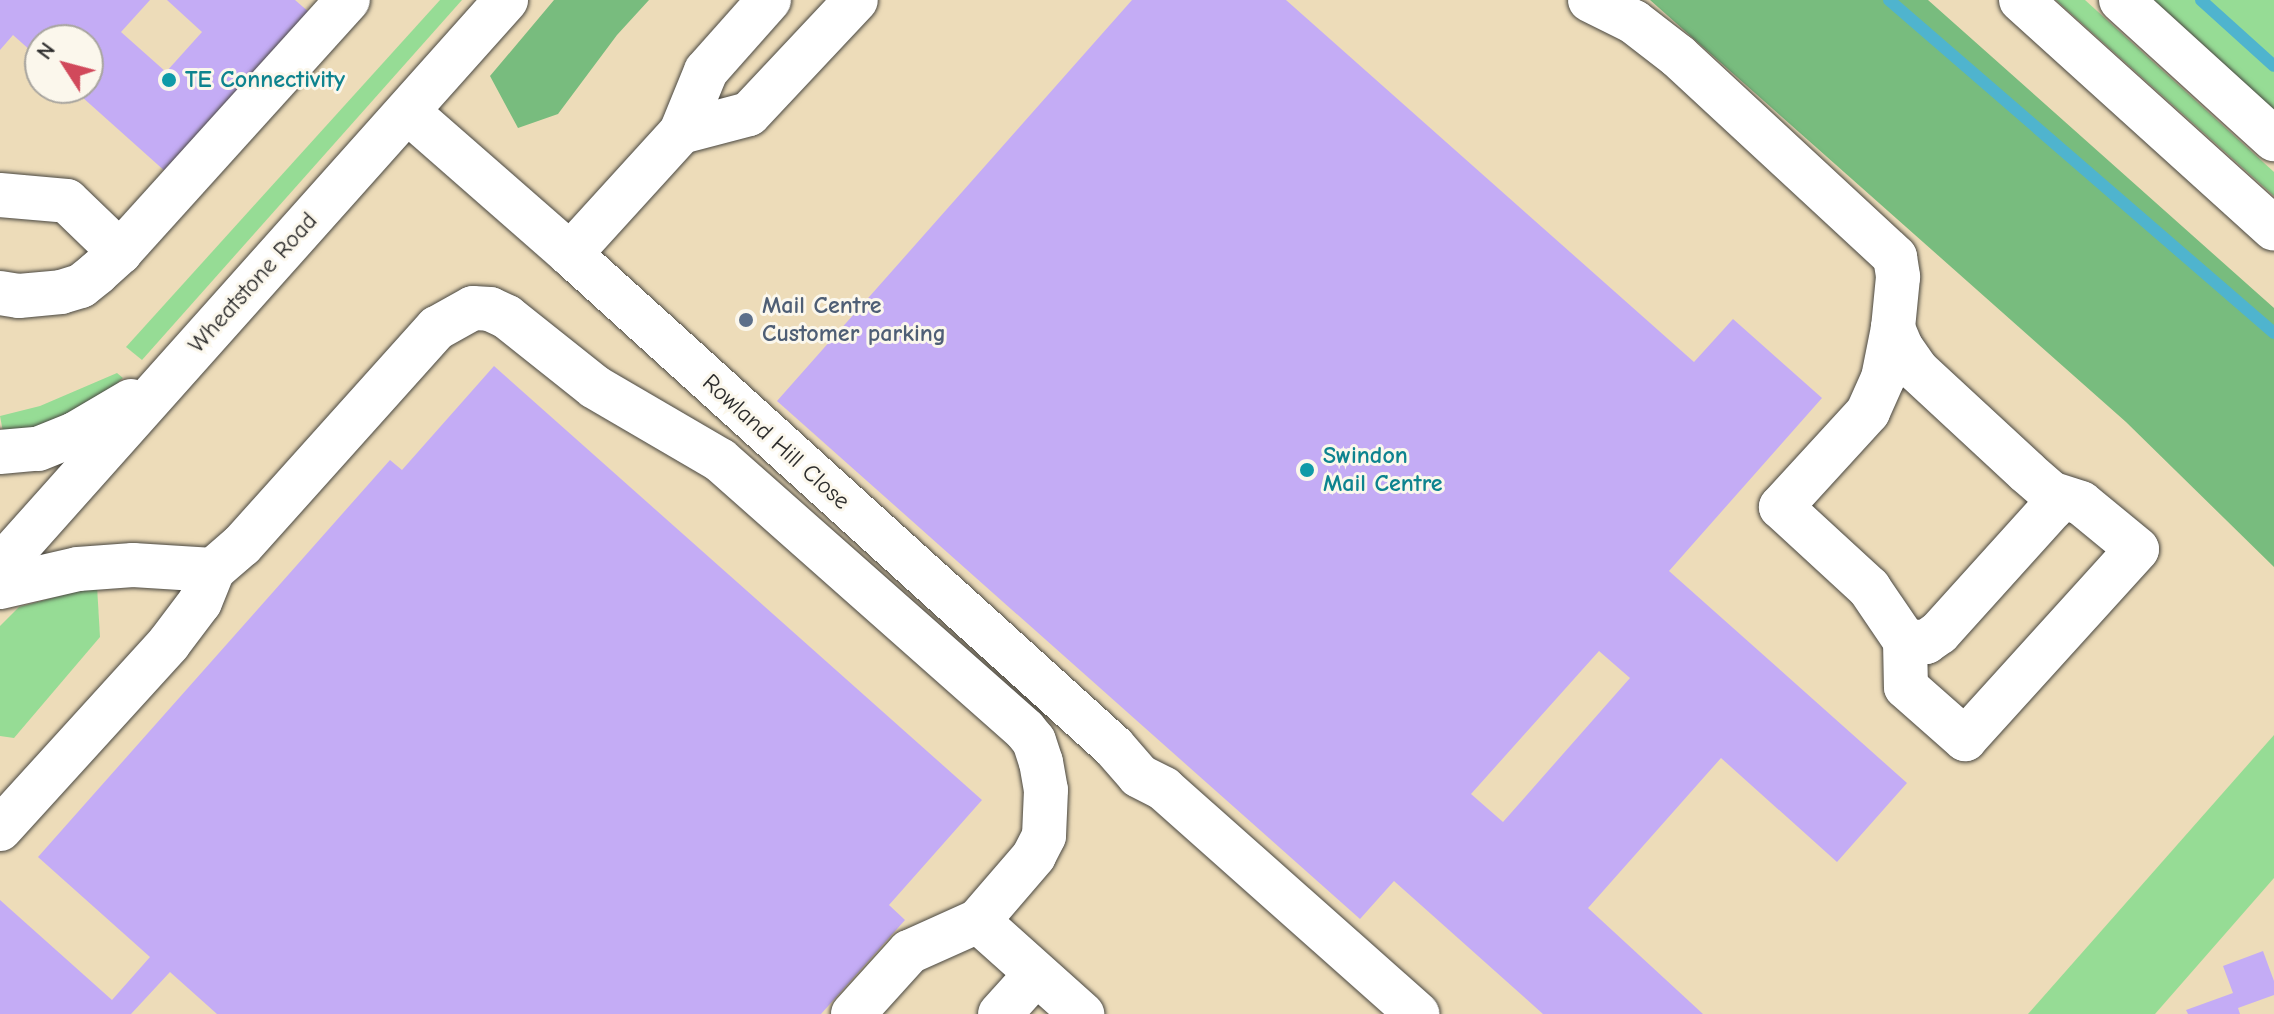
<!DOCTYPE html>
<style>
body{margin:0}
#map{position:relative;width:2274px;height:1014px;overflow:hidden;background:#eddcb9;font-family:"Comic Neue",sans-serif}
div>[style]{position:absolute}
.green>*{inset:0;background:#96dc95}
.forest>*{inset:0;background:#78bc7e}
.stream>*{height:12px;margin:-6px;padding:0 6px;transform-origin:6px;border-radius:6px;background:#4fb4ce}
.building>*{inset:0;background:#c4acf5}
.roads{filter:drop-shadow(0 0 2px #484640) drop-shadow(0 0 2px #484640)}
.minor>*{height:44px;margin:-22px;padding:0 22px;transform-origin:22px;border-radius:22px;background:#fff}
.major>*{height:44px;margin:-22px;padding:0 22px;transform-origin:22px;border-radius:22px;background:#fff}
.highway>*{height:44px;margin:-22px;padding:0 22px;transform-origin:22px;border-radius:22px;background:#fff}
.dots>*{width:22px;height:22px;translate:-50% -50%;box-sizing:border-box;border:4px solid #fbf7ec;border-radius:50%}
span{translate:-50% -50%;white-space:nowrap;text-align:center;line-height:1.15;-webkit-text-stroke:6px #fbf7ec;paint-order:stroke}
.culture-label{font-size:24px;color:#0d838f;font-weight:700}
.left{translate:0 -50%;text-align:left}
.street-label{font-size:24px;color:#2b2b2b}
.service-label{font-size:24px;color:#4e5e75;font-weight:700}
.north{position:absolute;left:24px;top:24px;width:80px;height:80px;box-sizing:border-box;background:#fbf7ec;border:2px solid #a8a59f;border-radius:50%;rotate:306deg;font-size:22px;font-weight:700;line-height:32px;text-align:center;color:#2b2b2b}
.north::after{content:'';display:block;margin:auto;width:28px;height:36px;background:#d1495b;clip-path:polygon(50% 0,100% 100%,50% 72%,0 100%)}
</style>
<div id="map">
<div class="green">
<i style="clip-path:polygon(440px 0,462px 0,142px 360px,126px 347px)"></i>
<i style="clip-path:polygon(2056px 0,2085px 0,2274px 172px,2274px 196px)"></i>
<i style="clip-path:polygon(2154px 0,2274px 0,2274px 110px)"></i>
<i style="clip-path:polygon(117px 373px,123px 378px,86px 411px,4px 437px,0 416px,40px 406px)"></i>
<i style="clip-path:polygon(97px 586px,100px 637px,14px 738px,0 736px,0 626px,19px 607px)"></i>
<i style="clip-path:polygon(2274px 735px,2274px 878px,2155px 1014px,2028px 1014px)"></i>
</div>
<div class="forest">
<i style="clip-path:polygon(554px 0,649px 0,617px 35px,558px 114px,518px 128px,490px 76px)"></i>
<i style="clip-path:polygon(1650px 0,1928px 0,2274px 308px,2274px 567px,2126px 422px)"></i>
</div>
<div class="stream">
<i style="left:1889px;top:0;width:509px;rotate:40.86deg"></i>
<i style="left:2201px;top:0;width:98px;rotate:42.1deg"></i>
</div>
<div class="building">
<i style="clip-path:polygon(0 0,150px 0,121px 32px,166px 72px,202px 32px,167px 0,295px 0,310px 13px,167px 173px,72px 88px,88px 88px,88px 40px,40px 40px,40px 59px,13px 35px,0 50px)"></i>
<i style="clip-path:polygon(evenodd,1132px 0,1286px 0,1694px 362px,1733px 319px,1822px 398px,1669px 571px,1907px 783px,1837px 862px,1721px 758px,1588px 908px,1703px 1014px,1543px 1014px,1394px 881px,1360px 919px,777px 401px,1132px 0,1599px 651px,1630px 678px,1503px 822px,1471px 794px,1599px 651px)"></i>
<i style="clip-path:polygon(494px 366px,982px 800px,889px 905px,905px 920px,821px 1014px,217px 1014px,170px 972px,131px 1014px,0 1014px,0 900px,112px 1000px,150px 957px,38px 857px,390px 460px,402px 470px)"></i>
<i style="clip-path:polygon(2263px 951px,2274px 981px,2274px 995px,2238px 1008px,2240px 1014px,2188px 1014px,2186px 1010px,2233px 993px,2223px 966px)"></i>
</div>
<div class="roads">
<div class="minor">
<i style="left:1590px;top:0;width:49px;rotate:26.6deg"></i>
<i style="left:1634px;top:22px;width:56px;rotate:37.7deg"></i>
<i style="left:1678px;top:56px;width:296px;rotate:42.8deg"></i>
<i style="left:1895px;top:257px;width:20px;rotate:81deg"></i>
<i style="left:1898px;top:277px;width:51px;rotate:95.6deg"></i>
<i style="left:1893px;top:328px;width:51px;rotate:101.3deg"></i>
<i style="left:1883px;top:378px;width:37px;rotate:114deg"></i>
<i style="left:1868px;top:412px;width:129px;rotate:132.5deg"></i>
<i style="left:1781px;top:507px;width:120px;rotate:42.6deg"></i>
<i style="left:1869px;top:588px;width:64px;rotate:55.8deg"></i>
<i style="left:1905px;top:641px;width:46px;rotate:88.8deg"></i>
<i style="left:1906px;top:687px;width:79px;rotate:41.4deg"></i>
<i style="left:1965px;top:739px;width:256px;rotate:-47.8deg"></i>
<i style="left:2137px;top:549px;width:72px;rotate:-140.6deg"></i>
<i style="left:2081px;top:503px;width:32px;rotate:-162deg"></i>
<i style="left:2051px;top:493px;width:32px;rotate:-139deg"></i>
<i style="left:2027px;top:472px;width:150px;rotate:-137.2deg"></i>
<i style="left:1917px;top:370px;width:28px;rotate:-125deg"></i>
<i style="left:1901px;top:347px;width:21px;rotate:-113deg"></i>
<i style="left:408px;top:112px;width:215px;rotate:41.2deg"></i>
<i style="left:570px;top:254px;width:734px;rotate:42.18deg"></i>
<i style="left:1114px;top:747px;width:38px;rotate:49deg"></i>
<i style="left:1139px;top:776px;width:28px;rotate:27deg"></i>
<i style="left:1164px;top:789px;width:339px;rotate:41.6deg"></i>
<i style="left:681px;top:132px;width:70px;rotate:-14.8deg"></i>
<i style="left:749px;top:114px;width:156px;rotate:-46.8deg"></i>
<i style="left:0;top:195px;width:67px;rotate:5.1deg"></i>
<i style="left:67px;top:201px;width:74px;rotate:43.9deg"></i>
<i style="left:570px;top:254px;width:165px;rotate:-47.7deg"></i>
<i style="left:681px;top:132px;width:66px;rotate:-67.7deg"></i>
<i style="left:706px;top:71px;width:95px;rotate:-48.4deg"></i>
<i style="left:0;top:293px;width:19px;rotate:9deg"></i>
<i style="left:19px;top:296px;width:42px;rotate:-5.4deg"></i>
<i style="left:61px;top:292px;width:21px;rotate:-17deg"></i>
<i style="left:81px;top:286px;width:21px;rotate:-39deg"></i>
<i style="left:97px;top:273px;width:31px;rotate:-42deg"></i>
<i style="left:120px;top:252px;width:340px;rotate:-47.9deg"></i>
<i style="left:0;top:587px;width:80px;rotate:-13deg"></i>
<i style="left:78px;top:569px;width:55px;rotate:-4.2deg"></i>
<i style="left:133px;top:565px;width:80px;rotate:3.6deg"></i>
<i style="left:1905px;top:641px;width:21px;rotate:3deg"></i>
<i style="left:1926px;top:642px;width:16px;rotate:-35deg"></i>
<i style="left:1939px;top:633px;width:169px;rotate:-47.9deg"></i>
<i style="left:2052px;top:508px;width:15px;rotate:-94deg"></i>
<i style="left:0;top:829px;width:251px;rotate:-47.7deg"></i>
<i style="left:169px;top:643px;width:51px;rotate:-52.9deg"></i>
<i style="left:200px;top:602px;width:35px;rotate:-68deg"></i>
<i style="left:213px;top:570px;width:38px;rotate:-41deg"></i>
<i style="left:242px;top:545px;width:292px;rotate:-48.1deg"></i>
<i style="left:437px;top:328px;width:41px;rotate:-29.1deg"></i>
<i style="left:473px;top:308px;width:17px;rotate:3deg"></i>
<i style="left:490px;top:309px;width:19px;rotate:25deg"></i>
<i style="left:507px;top:317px;width:112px;rotate:38.5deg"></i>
<i style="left:595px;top:387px;width:145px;rotate:30.3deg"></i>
<i style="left:720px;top:460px;width:407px;rotate:41.5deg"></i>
<i style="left:1025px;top:730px;width:14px;rotate:51deg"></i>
<i style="left:1034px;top:741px;width:22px;rotate:72deg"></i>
<i style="left:1041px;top:762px;width:28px;rotate:80deg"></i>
<i style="left:1046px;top:790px;width:46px;rotate:92.5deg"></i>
<i style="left:1044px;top:836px;width:22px;rotate:117deg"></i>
<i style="left:1034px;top:856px;width:86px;rotate:130.7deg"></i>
<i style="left:978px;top:921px;width:140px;rotate:41.8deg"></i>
<i style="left:853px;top:1014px;width:84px;rotate:-47.9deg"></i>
<i style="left:909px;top:952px;width:76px;rotate:-24.2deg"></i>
<i style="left:1000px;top:1014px;width:54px;rotate:-48deg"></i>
</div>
<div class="major">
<i style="left:0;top:452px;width:38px;rotate:-5deg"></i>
<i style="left:38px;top:449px;width:40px;rotate:-22deg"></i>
<i style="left:75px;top:434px;width:65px;rotate:-30.5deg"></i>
<i style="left:0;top:567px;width:760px;rotate:-48.25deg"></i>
</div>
<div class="highway">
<i style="left:2021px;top:0;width:341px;rotate:42.1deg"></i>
<i style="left:2121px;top:0;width:207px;rotate:42.3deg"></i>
</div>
</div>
<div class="dots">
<i style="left:169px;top:80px;background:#0f9aa8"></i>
<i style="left:746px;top:320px;background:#5c6f8a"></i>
<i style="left:1307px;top:470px;background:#0f9aa8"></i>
</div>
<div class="culture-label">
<span class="left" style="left:185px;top:80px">TE Connectivity</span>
<span class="left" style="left:1323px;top:470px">Swindon<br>Mail Centre</span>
</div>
<div class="street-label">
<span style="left:253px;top:283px;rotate:-48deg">Wheatstone Road</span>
<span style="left:776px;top:442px;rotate:42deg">Rowland Hill Close</span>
</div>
<div class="service-label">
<span class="left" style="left:762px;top:320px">Mail Centre<br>Customer parking</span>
</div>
<div class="north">N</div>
</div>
